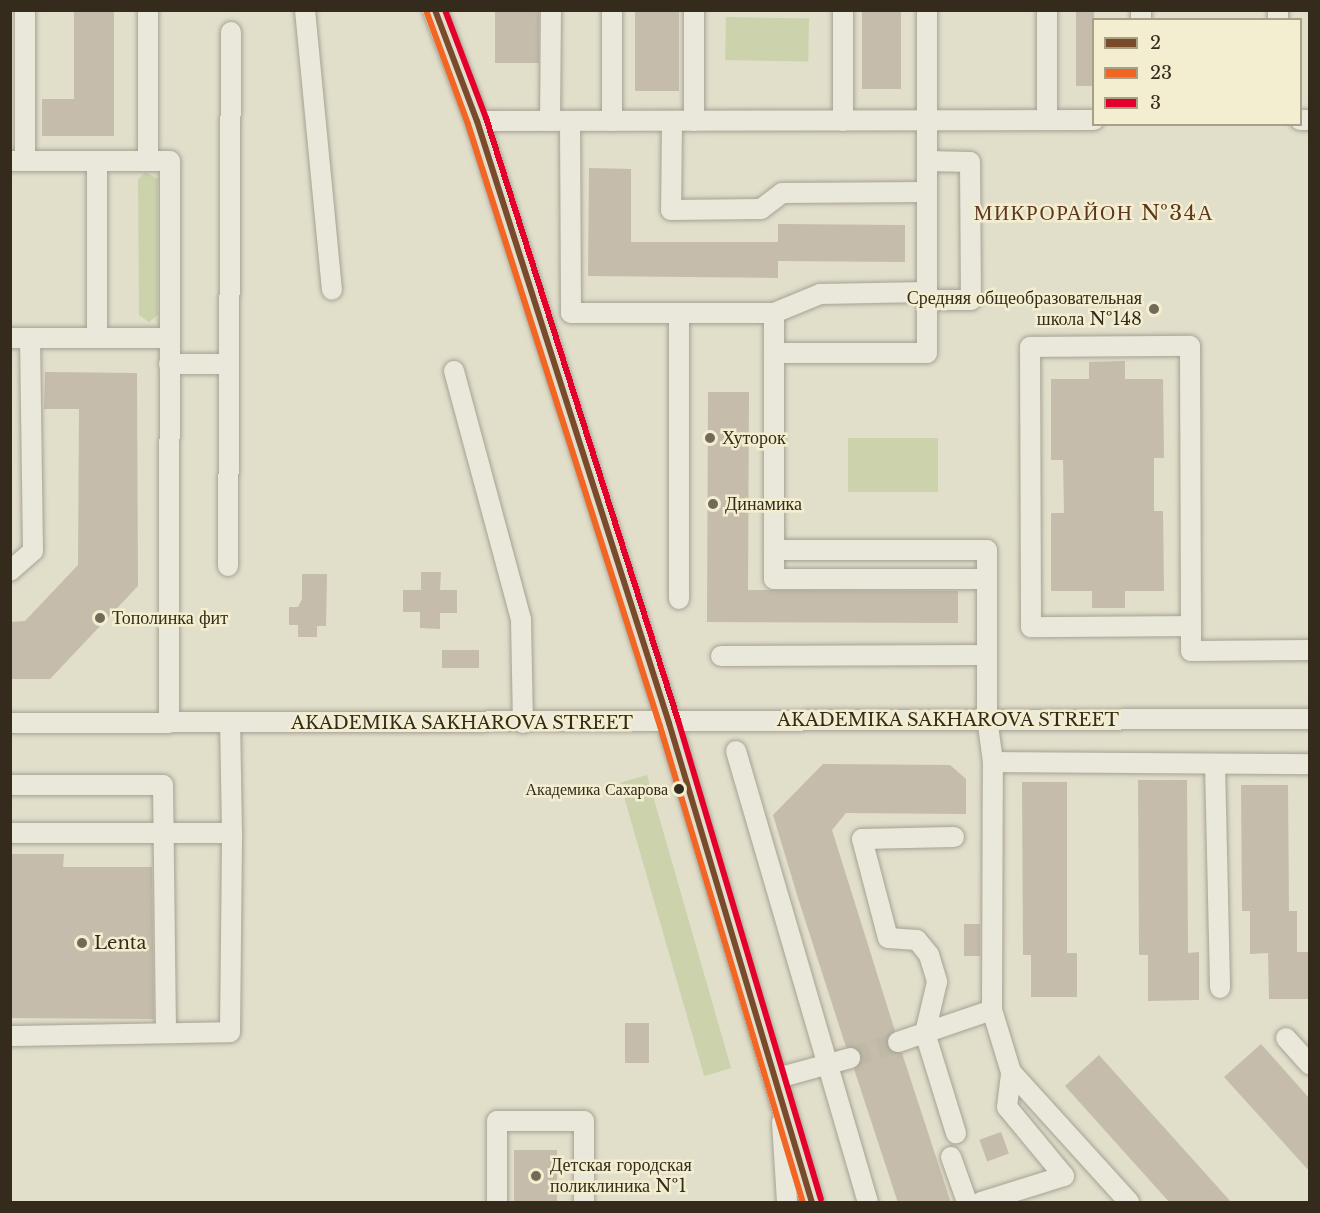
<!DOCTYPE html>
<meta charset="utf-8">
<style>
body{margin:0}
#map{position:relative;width:1320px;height:1213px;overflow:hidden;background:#e1deca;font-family:"Libre Baskerville",serif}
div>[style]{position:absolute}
.green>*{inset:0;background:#ccd2ac;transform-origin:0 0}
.building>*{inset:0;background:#c5bcab;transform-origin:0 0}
.minor-tunnel>*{height:20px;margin-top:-10px;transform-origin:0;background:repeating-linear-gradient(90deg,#bebaa7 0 20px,transparent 0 30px)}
.roads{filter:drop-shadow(0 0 2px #a6a294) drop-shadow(0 0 2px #a6a294)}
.minor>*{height:20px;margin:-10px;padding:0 10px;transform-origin:10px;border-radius:10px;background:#eae7db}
.major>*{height:24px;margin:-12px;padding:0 12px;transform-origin:12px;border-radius:12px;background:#e1decd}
.bus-1>*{height:6px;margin:-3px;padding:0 3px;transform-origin:3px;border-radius:3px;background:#7a4b2a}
.bus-2>*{height:6px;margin:-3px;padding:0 3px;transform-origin:3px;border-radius:3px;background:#f26522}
.bus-3>*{height:6px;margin:-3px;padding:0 3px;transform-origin:3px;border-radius:3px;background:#e4002b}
.dots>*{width:16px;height:16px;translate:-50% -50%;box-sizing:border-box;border:3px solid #f3eecf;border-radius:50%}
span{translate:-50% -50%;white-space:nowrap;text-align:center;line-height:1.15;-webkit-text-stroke:5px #f3eecf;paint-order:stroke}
.bus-label{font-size:16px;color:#342b1c}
.right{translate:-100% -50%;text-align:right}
.poi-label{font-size:18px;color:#342b1c}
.left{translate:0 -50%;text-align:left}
.street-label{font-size:18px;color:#342b1c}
.quarter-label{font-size:21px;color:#5e351e;letter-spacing:1.5px}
.frame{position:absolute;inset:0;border:12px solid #342b1c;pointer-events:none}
.legend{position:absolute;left:1092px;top:18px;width:210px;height:108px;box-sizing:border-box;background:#f3eecf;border:2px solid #a7a087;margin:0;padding:8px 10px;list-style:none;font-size:18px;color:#342b1c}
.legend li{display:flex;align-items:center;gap:12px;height:30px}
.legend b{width:30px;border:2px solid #a7a087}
</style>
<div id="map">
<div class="green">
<i style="left:726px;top:17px;width:83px;height:43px;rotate:1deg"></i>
<i style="clip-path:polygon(145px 172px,158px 179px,158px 315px,149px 322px,139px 315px,138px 180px)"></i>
<i style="left:848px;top:438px;width:90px;height:54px"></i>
<i style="left:647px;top:775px;width:305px;height:28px;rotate:74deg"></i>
</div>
<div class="building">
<i style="clip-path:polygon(74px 10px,114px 10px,114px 136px,42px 136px,42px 99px,74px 99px)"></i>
<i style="left:495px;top:10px;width:44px;height:53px"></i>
<i style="left:635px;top:10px;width:44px;height:81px"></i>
<i style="left:862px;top:10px;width:39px;height:79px"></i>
<i style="left:1076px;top:10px;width:18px;height:76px"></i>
<i style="clip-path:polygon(589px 168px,631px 169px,631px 242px,778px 242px,778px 224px,905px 225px,905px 262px,778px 261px,778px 278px,588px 276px)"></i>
<i style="clip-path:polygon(1125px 361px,1125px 379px,1163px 379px,1164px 458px,1154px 458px,1154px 511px,1163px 511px,1164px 591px,1125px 591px,1125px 608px,1092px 608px,1092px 591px,1051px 591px,1051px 513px,1064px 513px,1063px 460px,1051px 460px,1051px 379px,1089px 379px,1089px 362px)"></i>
<i style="clip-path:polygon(45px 372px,137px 373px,138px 586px,50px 679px,10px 679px,10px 622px,25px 621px,78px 565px,79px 409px,44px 409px)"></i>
<i style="clip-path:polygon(708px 392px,749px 392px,748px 590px,958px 591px,958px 623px,707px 622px)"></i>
<i style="clip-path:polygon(421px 572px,441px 572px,440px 590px,457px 590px,457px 613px,440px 613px,440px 629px,420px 628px,420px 612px,403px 612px,403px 590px,421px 590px)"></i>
<i style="clip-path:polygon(302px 574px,327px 574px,326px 626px,317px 626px,317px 637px,298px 637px,298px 625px,289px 625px,289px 607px,298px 607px,302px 599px)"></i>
<i style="left:442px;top:650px;width:37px;height:18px"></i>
<i style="clip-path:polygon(823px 764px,950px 765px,966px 779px,966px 814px,846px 813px,832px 830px,895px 1031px,887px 1045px,902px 1053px,951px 1203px,898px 1203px,854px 1069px,861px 1054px,846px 1047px,798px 898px,773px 815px)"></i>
<i style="clip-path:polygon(1138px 780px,1187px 780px,1188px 953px,1199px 952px,1199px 1000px,1148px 1001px,1148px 955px,1139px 955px)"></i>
<i style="clip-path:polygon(1022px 782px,1067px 782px,1067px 953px,1077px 953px,1077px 997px,1031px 997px,1031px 955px,1023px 955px)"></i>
<i style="clip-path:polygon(1241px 785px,1288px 785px,1289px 911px,1297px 911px,1297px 952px,1310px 952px,1310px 999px,1269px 999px,1268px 953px,1250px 954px,1250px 911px,1242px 911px)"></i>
<i style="clip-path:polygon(10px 854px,64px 854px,63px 867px,152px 867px,154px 1019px,10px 1018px)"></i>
<i style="left:980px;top:924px;width:32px;height:16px;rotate:90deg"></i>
<i style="left:625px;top:1023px;width:24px;height:40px"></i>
<i style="clip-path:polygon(1261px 1044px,1310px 1099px,1310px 1172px,1224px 1077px)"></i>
<i style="clip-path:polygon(1099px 1055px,1232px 1203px,1170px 1203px,1065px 1086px)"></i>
<i style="left:1001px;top:1132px;width:23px;height:23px;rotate:70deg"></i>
<i style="left:514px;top:1150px;width:43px;height:53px"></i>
</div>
<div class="minor-tunnel">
<i style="left:850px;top:1058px;width:51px;rotate:-18.4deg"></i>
</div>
<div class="roads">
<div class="minor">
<i style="left:148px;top:10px;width:151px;rotate:90deg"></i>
<i style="left:148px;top:161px;width:22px"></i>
<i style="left:170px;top:161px;width:562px;rotate:90.1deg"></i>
<i style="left:305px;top:10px;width:281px;rotate:84.5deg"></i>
<i style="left:694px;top:10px;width:111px;rotate:90deg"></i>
<i style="left:843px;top:10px;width:111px;rotate:90deg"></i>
<i style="left:1047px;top:10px;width:110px;rotate:90deg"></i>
<i style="left:1141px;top:10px;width:10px;rotate:90deg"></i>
<i style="left:1278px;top:10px;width:10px;rotate:90deg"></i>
<i style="left:1300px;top:120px;width:10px"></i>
<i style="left:477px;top:121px;width:617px;rotate:-0.09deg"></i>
<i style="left:550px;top:121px;width:111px;rotate:-89.5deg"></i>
<i style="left:570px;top:121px;width:192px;rotate:89.7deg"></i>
<i style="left:571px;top:313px;width:203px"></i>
<i style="left:774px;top:313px;width:50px;rotate:-22.4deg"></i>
<i style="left:820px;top:294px;width:107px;rotate:-1.1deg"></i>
<i style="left:612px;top:121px;width:111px;rotate:-90deg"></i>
<i style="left:672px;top:121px;width:89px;rotate:90.6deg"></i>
<i style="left:671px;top:210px;width:90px;rotate:-0.6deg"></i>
<i style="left:761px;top:209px;width:26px;rotate:-37deg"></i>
<i style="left:782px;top:193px;width:145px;rotate:-0.4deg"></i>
<i style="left:10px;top:161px;width:138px"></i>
<i style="left:25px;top:161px;width:151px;rotate:-90deg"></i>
<i style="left:927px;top:161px;width:43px;rotate:1.3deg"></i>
<i style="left:970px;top:162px;width:138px;rotate:89.6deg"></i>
<i style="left:971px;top:300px;width:44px;rotate:180deg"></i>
<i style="left:679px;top:313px;width:286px;rotate:90deg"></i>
<i style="left:774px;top:313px;width:266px;rotate:90deg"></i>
<i style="left:774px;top:579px;width:213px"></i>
<i style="left:987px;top:579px;width:139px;rotate:90deg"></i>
<i style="left:987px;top:718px;width:44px;rotate:82.2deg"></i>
<i style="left:10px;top:338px;width:159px"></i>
<i style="left:97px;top:338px;width:177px;rotate:-90deg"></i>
<i style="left:774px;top:353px;width:153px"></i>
<i style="left:927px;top:353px;width:343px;rotate:-90deg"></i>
<i style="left:169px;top:364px;width:57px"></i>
<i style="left:454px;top:371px;width:258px;rotate:74.9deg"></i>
<i style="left:521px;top:620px;width:103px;rotate:88.9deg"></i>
<i style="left:774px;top:550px;width:213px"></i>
<i style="left:987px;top:550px;width:29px;rotate:90deg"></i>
<i style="left:228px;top:566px;width:534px;rotate:-89.68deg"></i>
<i style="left:10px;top:571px;width:30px;rotate:-41deg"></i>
<i style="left:33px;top:551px;width:213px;rotate:-90.8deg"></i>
<i style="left:1191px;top:626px;width:160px;rotate:179.6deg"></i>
<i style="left:1031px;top:627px;width:280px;rotate:-90.2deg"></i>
<i style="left:1030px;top:347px;width:160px;rotate:-0.4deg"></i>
<i style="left:1190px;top:346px;width:305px;rotate:89.8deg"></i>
<i style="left:1191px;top:651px;width:119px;rotate:-0.5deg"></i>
<i style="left:721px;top:656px;width:266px;rotate:-0.2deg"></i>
<i style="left:10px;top:723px;width:1300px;rotate:-0.18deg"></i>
<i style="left:736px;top:751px;width:470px;rotate:73.7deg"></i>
<i style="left:1215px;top:764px;width:224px;rotate:88.7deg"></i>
<i style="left:10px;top:785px;width:153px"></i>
<i style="left:163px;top:785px;width:248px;rotate:89.3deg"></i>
<i style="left:10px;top:833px;width:222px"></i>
<i style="left:232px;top:833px;width:110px;rotate:-91deg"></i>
<i style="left:954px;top:837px;width:92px;rotate:178.8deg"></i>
<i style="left:862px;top:839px;width:102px;rotate:75.3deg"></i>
<i style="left:888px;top:938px;width:29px;rotate:4deg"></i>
<i style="left:917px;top:940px;width:19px;rotate:51deg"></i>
<i style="left:929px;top:955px;width:28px;rotate:73deg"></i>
<i style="left:937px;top:982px;width:52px;rotate:103.2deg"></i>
<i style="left:925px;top:1033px;width:105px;rotate:72.8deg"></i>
<i style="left:10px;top:1036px;width:220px;rotate:-1deg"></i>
<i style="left:230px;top:1032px;width:199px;rotate:-89.4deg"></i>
<i style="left:1286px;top:1038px;width:36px;rotate:48deg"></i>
<i style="left:898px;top:1042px;width:99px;rotate:-18.8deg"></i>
<i style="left:774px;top:1079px;width:79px;rotate:-15.4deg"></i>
<i style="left:782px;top:1122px;width:80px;rotate:86.4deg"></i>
<i style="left:951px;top:1157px;width:48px;rotate:70.4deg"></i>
<i style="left:497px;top:1202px;width:81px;rotate:-90deg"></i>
<i style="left:497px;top:1121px;width:87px"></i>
<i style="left:584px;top:1121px;width:81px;rotate:90deg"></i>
<i style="left:981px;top:1202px;width:87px;rotate:-17.4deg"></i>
<i style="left:1064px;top:1176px;width:89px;rotate:-129.6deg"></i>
<i style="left:1007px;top:1107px;width:35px;rotate:-83deg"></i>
<i style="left:1129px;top:1202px;width:176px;rotate:-132.2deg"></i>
<i style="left:1011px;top:1072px;width:65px;rotate:-107deg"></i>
<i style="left:992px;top:1010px;width:248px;rotate:-89.8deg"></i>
<i style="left:993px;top:762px;width:317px;rotate:0.4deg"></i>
</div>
<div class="major">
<i style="left:435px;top:10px;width:119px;rotate:69.3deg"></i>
<i style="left:477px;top:121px;width:632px;rotate:72.31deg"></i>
<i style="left:669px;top:723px;width:500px;rotate:73.4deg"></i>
</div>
</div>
<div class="bus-1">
<i style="left:435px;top:10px;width:119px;rotate:69.3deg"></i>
<i style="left:477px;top:121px;width:632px;rotate:72.31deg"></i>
<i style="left:669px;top:723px;width:500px;rotate:73.4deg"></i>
</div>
<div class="bus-2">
<i style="left:427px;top:13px;width:118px;rotate:69.7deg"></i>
<i style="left:468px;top:124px;width:632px;rotate:72.31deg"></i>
<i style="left:660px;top:726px;width:497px;rotate:73.3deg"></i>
</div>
<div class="bus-3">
<i style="left:445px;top:10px;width:116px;rotate:69.2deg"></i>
<i style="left:486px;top:118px;width:632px;rotate:72.31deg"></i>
<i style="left:678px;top:720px;width:500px;rotate:73.4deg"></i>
</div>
<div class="dots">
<i style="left:1154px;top:309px;background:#716a59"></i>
<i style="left:710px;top:438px;background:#716a59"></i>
<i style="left:713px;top:504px;background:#716a59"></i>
<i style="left:100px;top:618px;background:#716a59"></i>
<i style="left:679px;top:789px;background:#342b1c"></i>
<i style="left:82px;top:943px;background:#716a59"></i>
<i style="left:536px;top:1176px;background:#716a59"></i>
</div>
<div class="bus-label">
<span class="right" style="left:668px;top:789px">Академика Сахарова</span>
</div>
<div class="poi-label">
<span class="right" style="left:1142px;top:309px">Средняя общеобразовательная<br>школа №148</span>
<span class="left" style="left:722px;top:438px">Хуторок</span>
<span class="left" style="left:725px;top:504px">Динамика</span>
<span class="left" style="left:112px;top:618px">Тополинка фит</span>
<span class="left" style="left:94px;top:943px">Lenta</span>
<span class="left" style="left:550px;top:1176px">Детская городская<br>поликлиника №1</span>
</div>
<div class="street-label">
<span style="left:948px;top:720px">AKADEMIKA SAKHAROVA STREET</span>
<span style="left:462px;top:723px">AKADEMIKA SAKHAROVA STREET</span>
</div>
<div class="quarter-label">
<span style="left:1094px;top:213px">МИКРОРАЙОН №34А</span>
</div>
<div class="frame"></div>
<ul class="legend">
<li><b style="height:8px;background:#7a4b2a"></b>2</li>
<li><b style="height:8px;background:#f26522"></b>23</li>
<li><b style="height:8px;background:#e4002b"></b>3</li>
</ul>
</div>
